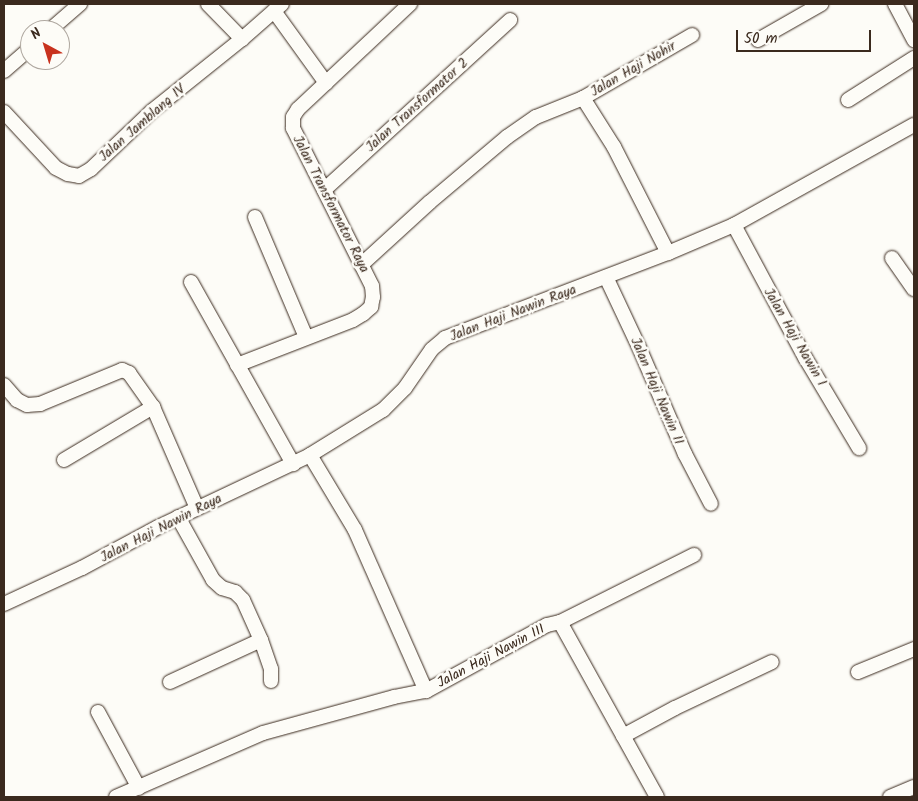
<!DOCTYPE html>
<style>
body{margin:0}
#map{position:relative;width:918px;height:801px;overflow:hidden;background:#fdfcf7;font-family:Kalam,sans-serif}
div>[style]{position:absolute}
.roads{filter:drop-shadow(0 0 1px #3b2a1e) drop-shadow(0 0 1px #3b2a1e)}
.street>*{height:14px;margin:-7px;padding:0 7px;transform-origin:7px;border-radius:7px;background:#fdfcf7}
span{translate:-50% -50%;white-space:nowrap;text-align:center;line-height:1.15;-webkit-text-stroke:5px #fdfcf7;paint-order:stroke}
.street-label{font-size:14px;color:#3b2a1e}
.frame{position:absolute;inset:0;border:5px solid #3b2a1e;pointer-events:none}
.north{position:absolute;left:20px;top:20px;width:50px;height:50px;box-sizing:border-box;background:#fdfcf7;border:1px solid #afa8a0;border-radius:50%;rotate:321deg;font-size:14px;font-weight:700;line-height:20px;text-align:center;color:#3b2a1e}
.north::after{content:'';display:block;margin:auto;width:18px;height:22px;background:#c8321e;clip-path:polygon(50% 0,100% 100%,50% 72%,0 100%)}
.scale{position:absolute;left:736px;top:30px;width:135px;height:22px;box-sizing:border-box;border:2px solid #3b2a1e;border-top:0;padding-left:6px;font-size:15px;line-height:18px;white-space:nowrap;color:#3b2a1e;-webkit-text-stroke:4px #fdfcf7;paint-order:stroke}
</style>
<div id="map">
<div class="roads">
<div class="street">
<i style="left:208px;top:4px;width:49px;rotate:45.8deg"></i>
<i style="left:895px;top:4px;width:41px;rotate:62.2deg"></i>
<i style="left:274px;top:11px;width:89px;rotate:54.2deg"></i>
<i style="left:50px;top:30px;width:40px;rotate:-41deg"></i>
<i style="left:758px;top:40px;width:73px;rotate:-29.7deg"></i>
<i style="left:4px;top:71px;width:35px;rotate:-41deg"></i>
<i style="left:583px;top:98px;width:58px;rotate:57.7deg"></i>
<i style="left:614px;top:147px;width:119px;rotate:63deg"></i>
<i style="left:848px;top:100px;width:78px;rotate:-32.5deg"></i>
<i style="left:4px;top:112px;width:76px;rotate:47.1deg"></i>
<i style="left:56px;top:168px;width:13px;rotate:27deg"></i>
<i style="left:68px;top:174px;width:11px;rotate:10deg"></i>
<i style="left:79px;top:176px;width:14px;rotate:-30deg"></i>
<i style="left:91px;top:169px;width:84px;rotate:-43.6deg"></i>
<i style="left:152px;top:111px;width:115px;rotate:-38.7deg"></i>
<i style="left:242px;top:39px;width:53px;rotate:-41.2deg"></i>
<i style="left:324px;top:190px;width:252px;rotate:-42.4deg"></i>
<i style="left:255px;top:217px;width:130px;rotate:67deg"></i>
<i style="left:734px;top:225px;width:152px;rotate:61.8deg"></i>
<i style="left:806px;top:359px;width:104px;rotate:59.2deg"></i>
<i style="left:892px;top:258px;width:38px;rotate:55deg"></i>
<i style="left:361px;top:265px;width:93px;rotate:-42.4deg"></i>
<i style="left:430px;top:202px;width:101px;rotate:-40.2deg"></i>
<i style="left:507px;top:137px;width:35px;rotate:-35deg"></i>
<i style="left:536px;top:117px;width:51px;rotate:-22deg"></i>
<i style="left:583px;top:98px;width:126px;rotate:-30deg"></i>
<i style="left:606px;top:277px;width:75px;rotate:64.8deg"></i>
<i style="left:638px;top:345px;width:119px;rotate:66.7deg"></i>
<i style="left:685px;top:454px;width:56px;rotate:62.5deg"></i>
<i style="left:191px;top:282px;width:209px;rotate:60.7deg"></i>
<i style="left:237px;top:365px;width:124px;rotate:-21.2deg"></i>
<i style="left:353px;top:320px;width:12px;rotate:-31deg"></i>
<i style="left:363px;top:314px;width:11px;rotate:-41deg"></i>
<i style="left:371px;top:307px;width:10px;rotate:-79deg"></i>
<i style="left:373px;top:297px;width:11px;rotate:-95deg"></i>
<i style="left:372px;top:286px;width:177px;rotate:-116.6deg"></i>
<i style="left:293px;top:128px;width:11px;rotate:-90deg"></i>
<i style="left:293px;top:117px;width:9px;rotate:-58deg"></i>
<i style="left:298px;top:109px;width:154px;rotate:-43.2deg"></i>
<i style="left:4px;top:385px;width:20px;rotate:49deg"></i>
<i style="left:17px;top:400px;width:11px;rotate:27deg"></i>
<i style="left:27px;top:405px;width:13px;rotate:-4deg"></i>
<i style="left:40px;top:404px;width:89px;rotate:-22.5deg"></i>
<i style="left:122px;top:370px;width:8px;rotate:23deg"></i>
<i style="left:129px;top:373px;width:42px;rotate:54.8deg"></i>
<i style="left:153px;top:407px;width:110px;rotate:66.5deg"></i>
<i style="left:310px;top:455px;width:87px;rotate:59deg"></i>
<i style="left:355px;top:530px;width:176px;rotate:66.2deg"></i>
<i style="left:64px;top:460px;width:104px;rotate:-30.8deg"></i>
<i style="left:178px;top:517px;width:72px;rotate:60.9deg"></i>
<i style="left:213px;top:580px;width:12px;rotate:42deg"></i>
<i style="left:222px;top:588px;width:14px;rotate:17deg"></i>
<i style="left:235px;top:592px;width:11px;rotate:45deg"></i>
<i style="left:243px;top:600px;width:44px;rotate:65.8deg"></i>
<i style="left:261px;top:640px;width:31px;rotate:71deg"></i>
<i style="left:271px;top:669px;width:12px;rotate:90deg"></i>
<i style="left:4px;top:604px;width:86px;rotate:-24.8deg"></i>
<i style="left:82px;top:568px;width:86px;rotate:-28.3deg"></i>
<i style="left:158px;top:527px;width:168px;rotate:-25.3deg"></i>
<i style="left:310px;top:455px;width:86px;rotate:-31.7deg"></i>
<i style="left:383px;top:410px;width:31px;rotate:-45deg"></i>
<i style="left:405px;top:388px;width:47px;rotate:-55.3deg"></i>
<i style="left:432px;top:349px;width:17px;rotate:-40deg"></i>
<i style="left:445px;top:338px;width:239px;rotate:-20.9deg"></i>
<i style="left:668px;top:253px;width:72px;rotate:-23deg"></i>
<i style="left:734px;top:225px;width:206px;rotate:-29.1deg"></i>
<i style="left:560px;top:622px;width:200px;rotate:61deg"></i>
<i style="left:858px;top:672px;width:61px;rotate:-22.3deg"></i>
<i style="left:170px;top:682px;width:100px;rotate:-24.8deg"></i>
<i style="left:98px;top:712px;width:86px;rotate:61.7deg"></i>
<i style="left:623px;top:736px;width:59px;rotate:-28.3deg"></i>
<i style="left:675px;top:708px;width:107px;rotate:-25.4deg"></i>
<i style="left:116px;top:797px;width:160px;rotate:-23.5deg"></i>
<i style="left:263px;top:733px;width:136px;rotate:-15.4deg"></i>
<i style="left:394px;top:697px;width:33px;rotate:-11deg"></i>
<i style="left:426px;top:691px;width:138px;rotate:-28.6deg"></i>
<i style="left:547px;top:625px;width:13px;rotate:-13deg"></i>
<i style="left:560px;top:622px;width:150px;rotate:-26.6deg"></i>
<i style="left:890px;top:797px;width:26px;rotate:-23deg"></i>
</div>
</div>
<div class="street-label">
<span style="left:633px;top:69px;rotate:-30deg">Jalan Haji Nohir</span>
<span style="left:417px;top:105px;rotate:-42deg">Jalan Transformator 2</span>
<span style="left:142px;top:123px;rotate:-41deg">Jalan Jamblang IV</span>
<span style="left:331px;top:204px;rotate:63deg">Jalan Transformator Raya</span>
<span style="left:513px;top:313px;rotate:-21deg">Jalan Haji Nawin Raya</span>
<span style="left:795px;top:337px;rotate:60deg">Jalan Haji Nawin I</span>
<span style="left:657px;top:391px;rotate:67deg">Jalan Haji Nawin II</span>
<span style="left:161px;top:528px;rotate:-27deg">Jalan Haji Nawin Raya</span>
<span style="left:491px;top:656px;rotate:-28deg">Jalan Haji Nawin III</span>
</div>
<div class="frame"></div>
<div class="north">N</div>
<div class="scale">50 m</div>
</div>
